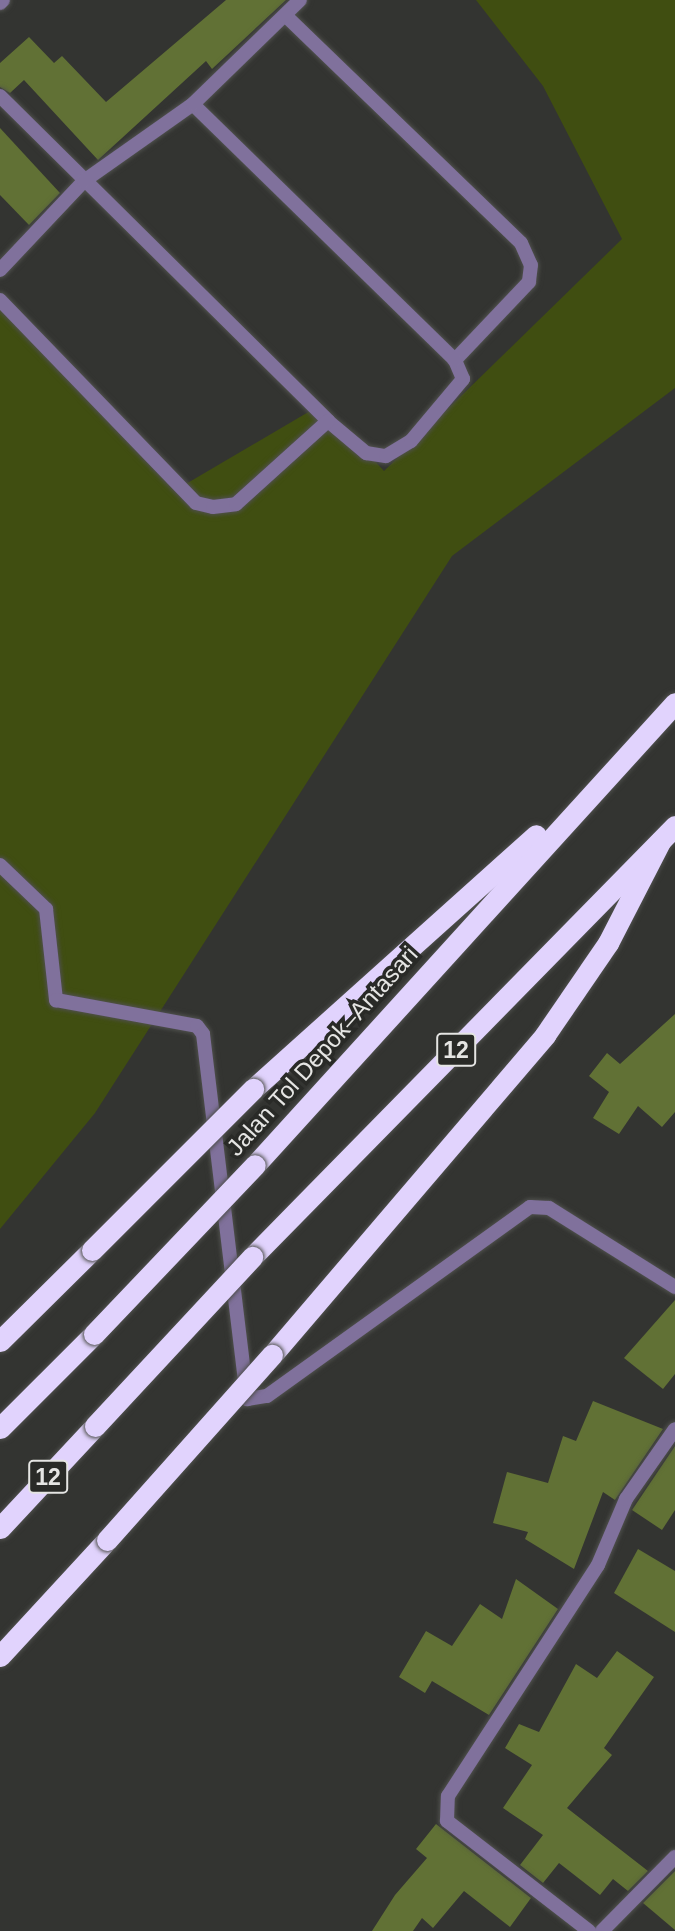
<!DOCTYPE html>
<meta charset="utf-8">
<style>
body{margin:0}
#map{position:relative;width:675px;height:1931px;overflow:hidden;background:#333431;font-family:Helvetica,sans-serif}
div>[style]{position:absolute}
.green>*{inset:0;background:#404e11}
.building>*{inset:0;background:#617135}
.roads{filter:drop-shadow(0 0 2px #4f504d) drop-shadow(0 0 2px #4f504d)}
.minor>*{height:14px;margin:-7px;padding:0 7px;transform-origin:7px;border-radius:7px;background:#80719c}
.motorway>*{height:21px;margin:-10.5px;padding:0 10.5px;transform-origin:10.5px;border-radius:10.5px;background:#e1d3fd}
.bridges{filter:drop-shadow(0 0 2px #4f504d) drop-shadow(0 0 2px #4f504d)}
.motorway-bridge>*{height:21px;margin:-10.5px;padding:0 10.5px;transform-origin:10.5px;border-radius:10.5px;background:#e1d3fd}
span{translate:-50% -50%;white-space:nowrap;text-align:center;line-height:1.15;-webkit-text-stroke:7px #292a27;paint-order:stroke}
.shield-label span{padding:2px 5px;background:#292a27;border:2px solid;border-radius:5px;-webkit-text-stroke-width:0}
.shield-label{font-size:23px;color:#e5e5e3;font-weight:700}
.street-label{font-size:24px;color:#e5e5e3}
</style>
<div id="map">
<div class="green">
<i style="clip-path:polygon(476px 0,675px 0,675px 388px,452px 556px,95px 1113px,0 1229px,0 300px,179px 488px,322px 404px,384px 471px,622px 239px,543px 86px)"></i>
</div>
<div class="building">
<i style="clip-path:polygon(226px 0,286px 0,212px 69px,206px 61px,98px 160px,24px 80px,10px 93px,0 87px,0 63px,29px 37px,54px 63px,62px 56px,106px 102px)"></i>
<i style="clip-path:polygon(0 128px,60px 193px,29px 225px,0 195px)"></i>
<i style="clip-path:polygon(675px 1014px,675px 1112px,662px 1127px,638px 1106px,619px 1134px,593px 1118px,609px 1092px,589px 1076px,607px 1053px,620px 1064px)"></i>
<i style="clip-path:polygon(675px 1300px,675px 1374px,663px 1389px,624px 1358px)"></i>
<i style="clip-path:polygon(593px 1401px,663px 1429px,615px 1500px,603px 1492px,574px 1569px,525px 1539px,528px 1532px,493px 1523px,507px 1472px,548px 1483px,563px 1436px,576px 1441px)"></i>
<i style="clip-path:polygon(675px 1446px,675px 1510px,662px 1530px,632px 1510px)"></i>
<i style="clip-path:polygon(638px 1549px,675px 1571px,675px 1632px,614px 1593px)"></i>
<i style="clip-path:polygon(516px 1579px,558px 1609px,489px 1715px,432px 1681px,425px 1693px,399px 1677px,426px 1631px,452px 1646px,480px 1604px,502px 1619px)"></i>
<i style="clip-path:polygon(617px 1651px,654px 1677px,604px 1748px,612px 1755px,567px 1808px,648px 1871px,628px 1891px,613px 1879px,600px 1895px,559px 1863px,543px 1883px,520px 1865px,543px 1835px,503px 1808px,532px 1765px,505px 1748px,519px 1724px,539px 1732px,576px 1664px,597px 1678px)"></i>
<i style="clip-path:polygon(436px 1824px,531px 1898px,510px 1927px,464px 1891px,433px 1928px,422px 1918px,413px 1931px,372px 1931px,395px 1895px,427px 1858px,416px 1849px)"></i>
<i style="clip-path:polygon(675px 1871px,675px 1930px,643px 1903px)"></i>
</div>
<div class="roads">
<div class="minor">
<i style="left:0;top:3px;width:4px;rotate:-45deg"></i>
<i style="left:287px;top:17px;width:325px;rotate:44deg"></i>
<i style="left:521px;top:243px;width:24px;rotate:66deg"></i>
<i style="left:531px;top:265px;width:17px;rotate:97deg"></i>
<i style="left:529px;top:282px;width:108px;rotate:133.5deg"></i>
<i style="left:0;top:96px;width:462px;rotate:44.7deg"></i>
<i style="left:328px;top:421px;width:50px;rotate:40.1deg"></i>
<i style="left:366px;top:453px;width:20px;rotate:9deg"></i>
<i style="left:386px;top:456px;width:29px;rotate:-31deg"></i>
<i style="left:411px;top:441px;width:81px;rotate:-50deg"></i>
<i style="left:463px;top:379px;width:21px;rotate:-113deg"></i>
<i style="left:455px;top:360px;width:366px;rotate:-135.7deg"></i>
<i style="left:0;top:270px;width:122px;rotate:-46.7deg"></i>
<i style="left:84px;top:181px;width:133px;rotate:-35.2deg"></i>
<i style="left:193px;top:104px;width:149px;rotate:-44.2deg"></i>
<i style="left:0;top:300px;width:282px;rotate:46deg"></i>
<i style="left:196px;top:503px;width:17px;rotate:13deg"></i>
<i style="left:213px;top:507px;width:23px;rotate:-7deg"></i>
<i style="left:236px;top:504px;width:124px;rotate:-42.1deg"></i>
<i style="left:0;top:865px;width:64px;rotate:43.7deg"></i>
<i style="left:46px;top:909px;width:92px;rotate:83.7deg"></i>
<i style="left:56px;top:1000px;width:143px;rotate:10.4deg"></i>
<i style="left:197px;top:1026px;width:10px;rotate:53deg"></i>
<i style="left:203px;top:1034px;width:368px;rotate:83.1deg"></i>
<i style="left:247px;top:1399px;width:20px;rotate:-9deg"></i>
<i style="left:267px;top:1396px;width:324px;rotate:-35.7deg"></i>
<i style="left:530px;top:1207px;width:19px;rotate:3deg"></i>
<i style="left:549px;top:1208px;width:149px;rotate:32.1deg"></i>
<i style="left:589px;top:1931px;width:180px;rotate:-142.2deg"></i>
<i style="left:447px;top:1821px;width:25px;rotate:-88deg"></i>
<i style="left:448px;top:1796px;width:275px;rotate:-57deg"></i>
<i style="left:598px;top:1565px;width:72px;rotate:-67deg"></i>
<i style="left:626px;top:1499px;width:85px;rotate:-55deg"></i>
<i style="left:602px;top:1931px;width:104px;rotate:-45.4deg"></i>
</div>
<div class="motorway">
<i style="left:253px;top:1089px;width:380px;rotate:-41.9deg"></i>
<i style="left:255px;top:1165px;width:624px;rotate:-47.73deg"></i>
<i style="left:252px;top:1257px;width:604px;rotate:-45.54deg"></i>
<i style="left:0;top:1341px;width:129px;rotate:-44.7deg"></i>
<i style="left:272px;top:1355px;width:421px;rotate:-49.5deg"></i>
<i style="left:545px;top:1035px;width:112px;rotate:-55.6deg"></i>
<i style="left:608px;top:943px;width:114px;rotate:-62.8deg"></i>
<i style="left:0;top:1428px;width:133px;rotate:-45deg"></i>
<i style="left:0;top:1528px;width:139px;rotate:-47deg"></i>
<i style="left:0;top:1656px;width:158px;rotate:-47.3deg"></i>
</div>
</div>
<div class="bridges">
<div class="motorway-bridge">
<i style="left:92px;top:1250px;width:228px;rotate:-45deg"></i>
<i style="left:94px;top:1334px;width:233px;rotate:-46.4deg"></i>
<i style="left:95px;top:1426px;width:231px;rotate:-47.1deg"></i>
<i style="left:107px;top:1540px;width:248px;rotate:-48.3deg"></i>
</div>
</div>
<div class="shield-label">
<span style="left:456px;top:1050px">12</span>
<span style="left:48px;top:1477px">12</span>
</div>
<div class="street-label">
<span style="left:322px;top:1051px;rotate:-48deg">Jalan Tol Depok–Antasari</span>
</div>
</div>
